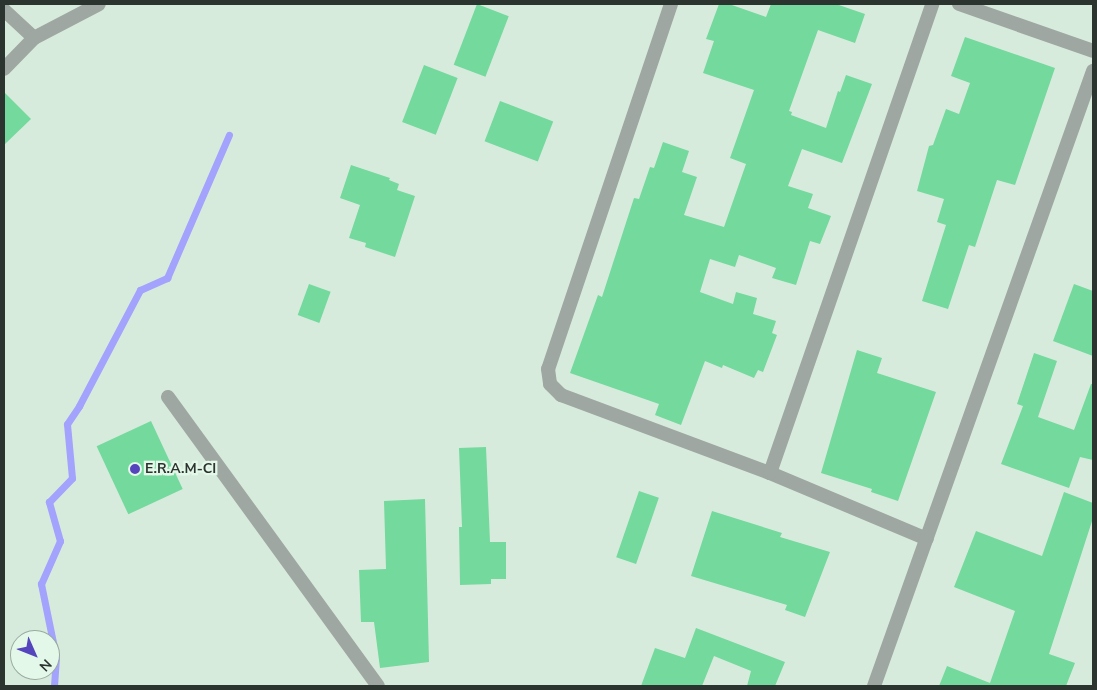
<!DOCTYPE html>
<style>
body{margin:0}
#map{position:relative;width:1097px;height:690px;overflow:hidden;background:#d7ebdd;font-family:"Nunito Sans",sans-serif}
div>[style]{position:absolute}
.stream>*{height:7px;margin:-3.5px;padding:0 3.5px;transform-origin:3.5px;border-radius:3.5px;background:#a3a2fd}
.building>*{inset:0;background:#73d99c;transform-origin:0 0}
.minor>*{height:14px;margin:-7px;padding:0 7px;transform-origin:7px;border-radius:7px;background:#9ea7a1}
.dots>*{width:14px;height:14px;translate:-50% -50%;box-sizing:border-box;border:2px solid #e4f8ea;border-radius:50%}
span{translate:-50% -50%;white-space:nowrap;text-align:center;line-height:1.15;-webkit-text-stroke:4.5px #e4f8ea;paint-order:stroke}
.poi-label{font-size:14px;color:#2c342f;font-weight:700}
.left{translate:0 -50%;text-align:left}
.frame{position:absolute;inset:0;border:5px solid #2c342f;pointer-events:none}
.north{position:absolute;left:10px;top:630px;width:50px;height:50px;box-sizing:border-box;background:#e4f8ea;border:1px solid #9aaa9f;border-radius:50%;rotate:134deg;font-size:14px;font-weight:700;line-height:20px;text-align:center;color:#2c342f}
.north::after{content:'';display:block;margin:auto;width:18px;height:22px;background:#5545bd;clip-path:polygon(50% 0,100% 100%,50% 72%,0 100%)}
</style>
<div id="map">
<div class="stream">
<i style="left:54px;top:686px;width:29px;rotate:-86deg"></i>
<i style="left:56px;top:657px;width:75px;rotate:-101.6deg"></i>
<i style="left:41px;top:584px;width:47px;rotate:-66.2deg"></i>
<i style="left:60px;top:541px;width:41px;rotate:-105.8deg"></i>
<i style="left:49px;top:502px;width:33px;rotate:-46deg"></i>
<i style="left:72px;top:478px;width:54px;rotate:-95.3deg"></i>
<i style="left:67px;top:424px;width:22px;rotate:-56deg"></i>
<i style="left:79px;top:406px;width:131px;rotate:-62.3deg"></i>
<i style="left:140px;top:290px;width:30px;rotate:-24deg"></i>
<i style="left:167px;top:278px;width:156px;rotate:-66.6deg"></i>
</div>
<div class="building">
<i style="left:477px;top:4px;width:34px;height:65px;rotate:21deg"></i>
<i style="clip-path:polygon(719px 4px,729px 4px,766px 17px,771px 4px,836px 4px,865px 14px,855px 43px,818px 30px,789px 111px,792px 112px,791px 115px,826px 128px,838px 91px,840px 92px,846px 75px,872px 84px,842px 163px,802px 149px,788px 186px,813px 194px,808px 208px,831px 216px,820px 244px,810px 241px,796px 285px,772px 278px,776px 268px,739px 255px,735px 267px,710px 259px,700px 292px,733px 304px,736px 292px,757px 298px,753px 314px,776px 321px,772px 333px,777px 335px,763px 372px,758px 370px,754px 378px,723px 365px,722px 368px,705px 361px,681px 425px,655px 415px,659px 404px,570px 373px,598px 295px,602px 297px,634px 198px,639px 199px,650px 167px,654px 168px,663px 142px,689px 151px,682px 172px,697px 177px,684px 215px,724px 227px,746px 164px,730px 158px,754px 90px,703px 73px,714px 41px,706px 39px)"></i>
<i style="clip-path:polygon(965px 37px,1055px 68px,1015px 185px,997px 180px,975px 247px,969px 245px,948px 309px,922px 301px,946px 225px,937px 222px,944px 199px,917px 191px,929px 146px,933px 145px,946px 109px,959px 114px,970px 83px,951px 76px)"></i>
<i style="left:424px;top:65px;width:36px;height:61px;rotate:21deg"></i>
<i style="clip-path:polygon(4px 92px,31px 119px,4px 145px)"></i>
<i style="left:500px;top:101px;width:57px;height:43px;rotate:21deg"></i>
<i style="clip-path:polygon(351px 165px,390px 178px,389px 180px,399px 184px,397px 190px,415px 196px,395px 257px,365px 247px,366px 243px,349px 238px,360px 205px,340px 198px)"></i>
<i style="left:309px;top:284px;width:23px;height:33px;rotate:20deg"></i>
<i style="clip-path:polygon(1074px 284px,1093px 291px,1093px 356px,1053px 341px)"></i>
<i style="clip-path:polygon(857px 350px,882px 358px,877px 373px,936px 392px,898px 501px,871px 492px,872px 489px,821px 473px)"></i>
<i style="clip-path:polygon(1034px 353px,1057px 361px,1038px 417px,1074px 430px,1091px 384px,1093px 384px,1093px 460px,1080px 457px,1069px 488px,1001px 464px,1023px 406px,1017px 404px)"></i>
<i style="left:151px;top:421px;width:75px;height:60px;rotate:65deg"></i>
<i style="clip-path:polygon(486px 447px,490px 542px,506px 542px,506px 579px,491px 579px,491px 584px,460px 585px,459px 527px,462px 527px,459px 448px)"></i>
<i style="left:639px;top:491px;width:21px;height:70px;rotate:19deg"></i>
<i style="clip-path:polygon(1064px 492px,1093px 503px,1093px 518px,1049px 654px,1075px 663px,1066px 686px,939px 686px,947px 666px,990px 683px,1015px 611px,954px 587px,976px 531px,1042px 556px)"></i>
<i style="clip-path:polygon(425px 499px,429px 662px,380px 668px,374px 622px,361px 622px,359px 570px,386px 569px,384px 501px)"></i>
<i style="clip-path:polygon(712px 511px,782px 533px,780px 537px,830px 552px,805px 617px,785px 610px,787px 605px,691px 576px)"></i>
<i style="clip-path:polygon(696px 628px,785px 662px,775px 686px,747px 686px,751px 671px,714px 656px,702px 686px,641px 686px,655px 648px,685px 658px)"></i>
</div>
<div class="minor">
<i style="left:671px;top:4px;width:385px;rotate:108.6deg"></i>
<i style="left:548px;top:369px;width:15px;rotate:82deg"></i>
<i style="left:550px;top:384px;width:16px;rotate:45deg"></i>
<i style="left:561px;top:395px;width:223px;rotate:20.5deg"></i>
<i style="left:770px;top:473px;width:170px;rotate:22.8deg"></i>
<i style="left:959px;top:4px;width:142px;rotate:19.3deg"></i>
<i style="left:4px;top:10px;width:41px;rotate:43deg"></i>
<i style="left:4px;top:69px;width:43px;rotate:-45.9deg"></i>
<i style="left:34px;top:38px;width:73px;rotate:-27.6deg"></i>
<i style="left:168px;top:397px;width:357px;rotate:54deg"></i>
<i style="left:770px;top:473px;width:496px;rotate:-70.9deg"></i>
<i style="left:874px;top:686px;width:653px;rotate:-70.4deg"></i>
</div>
<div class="dots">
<i style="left:135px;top:469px;background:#5545bd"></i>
</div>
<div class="poi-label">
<span class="left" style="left:145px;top:469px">E.R.A.M-CI</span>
</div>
<div class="frame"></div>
<div class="north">N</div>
</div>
